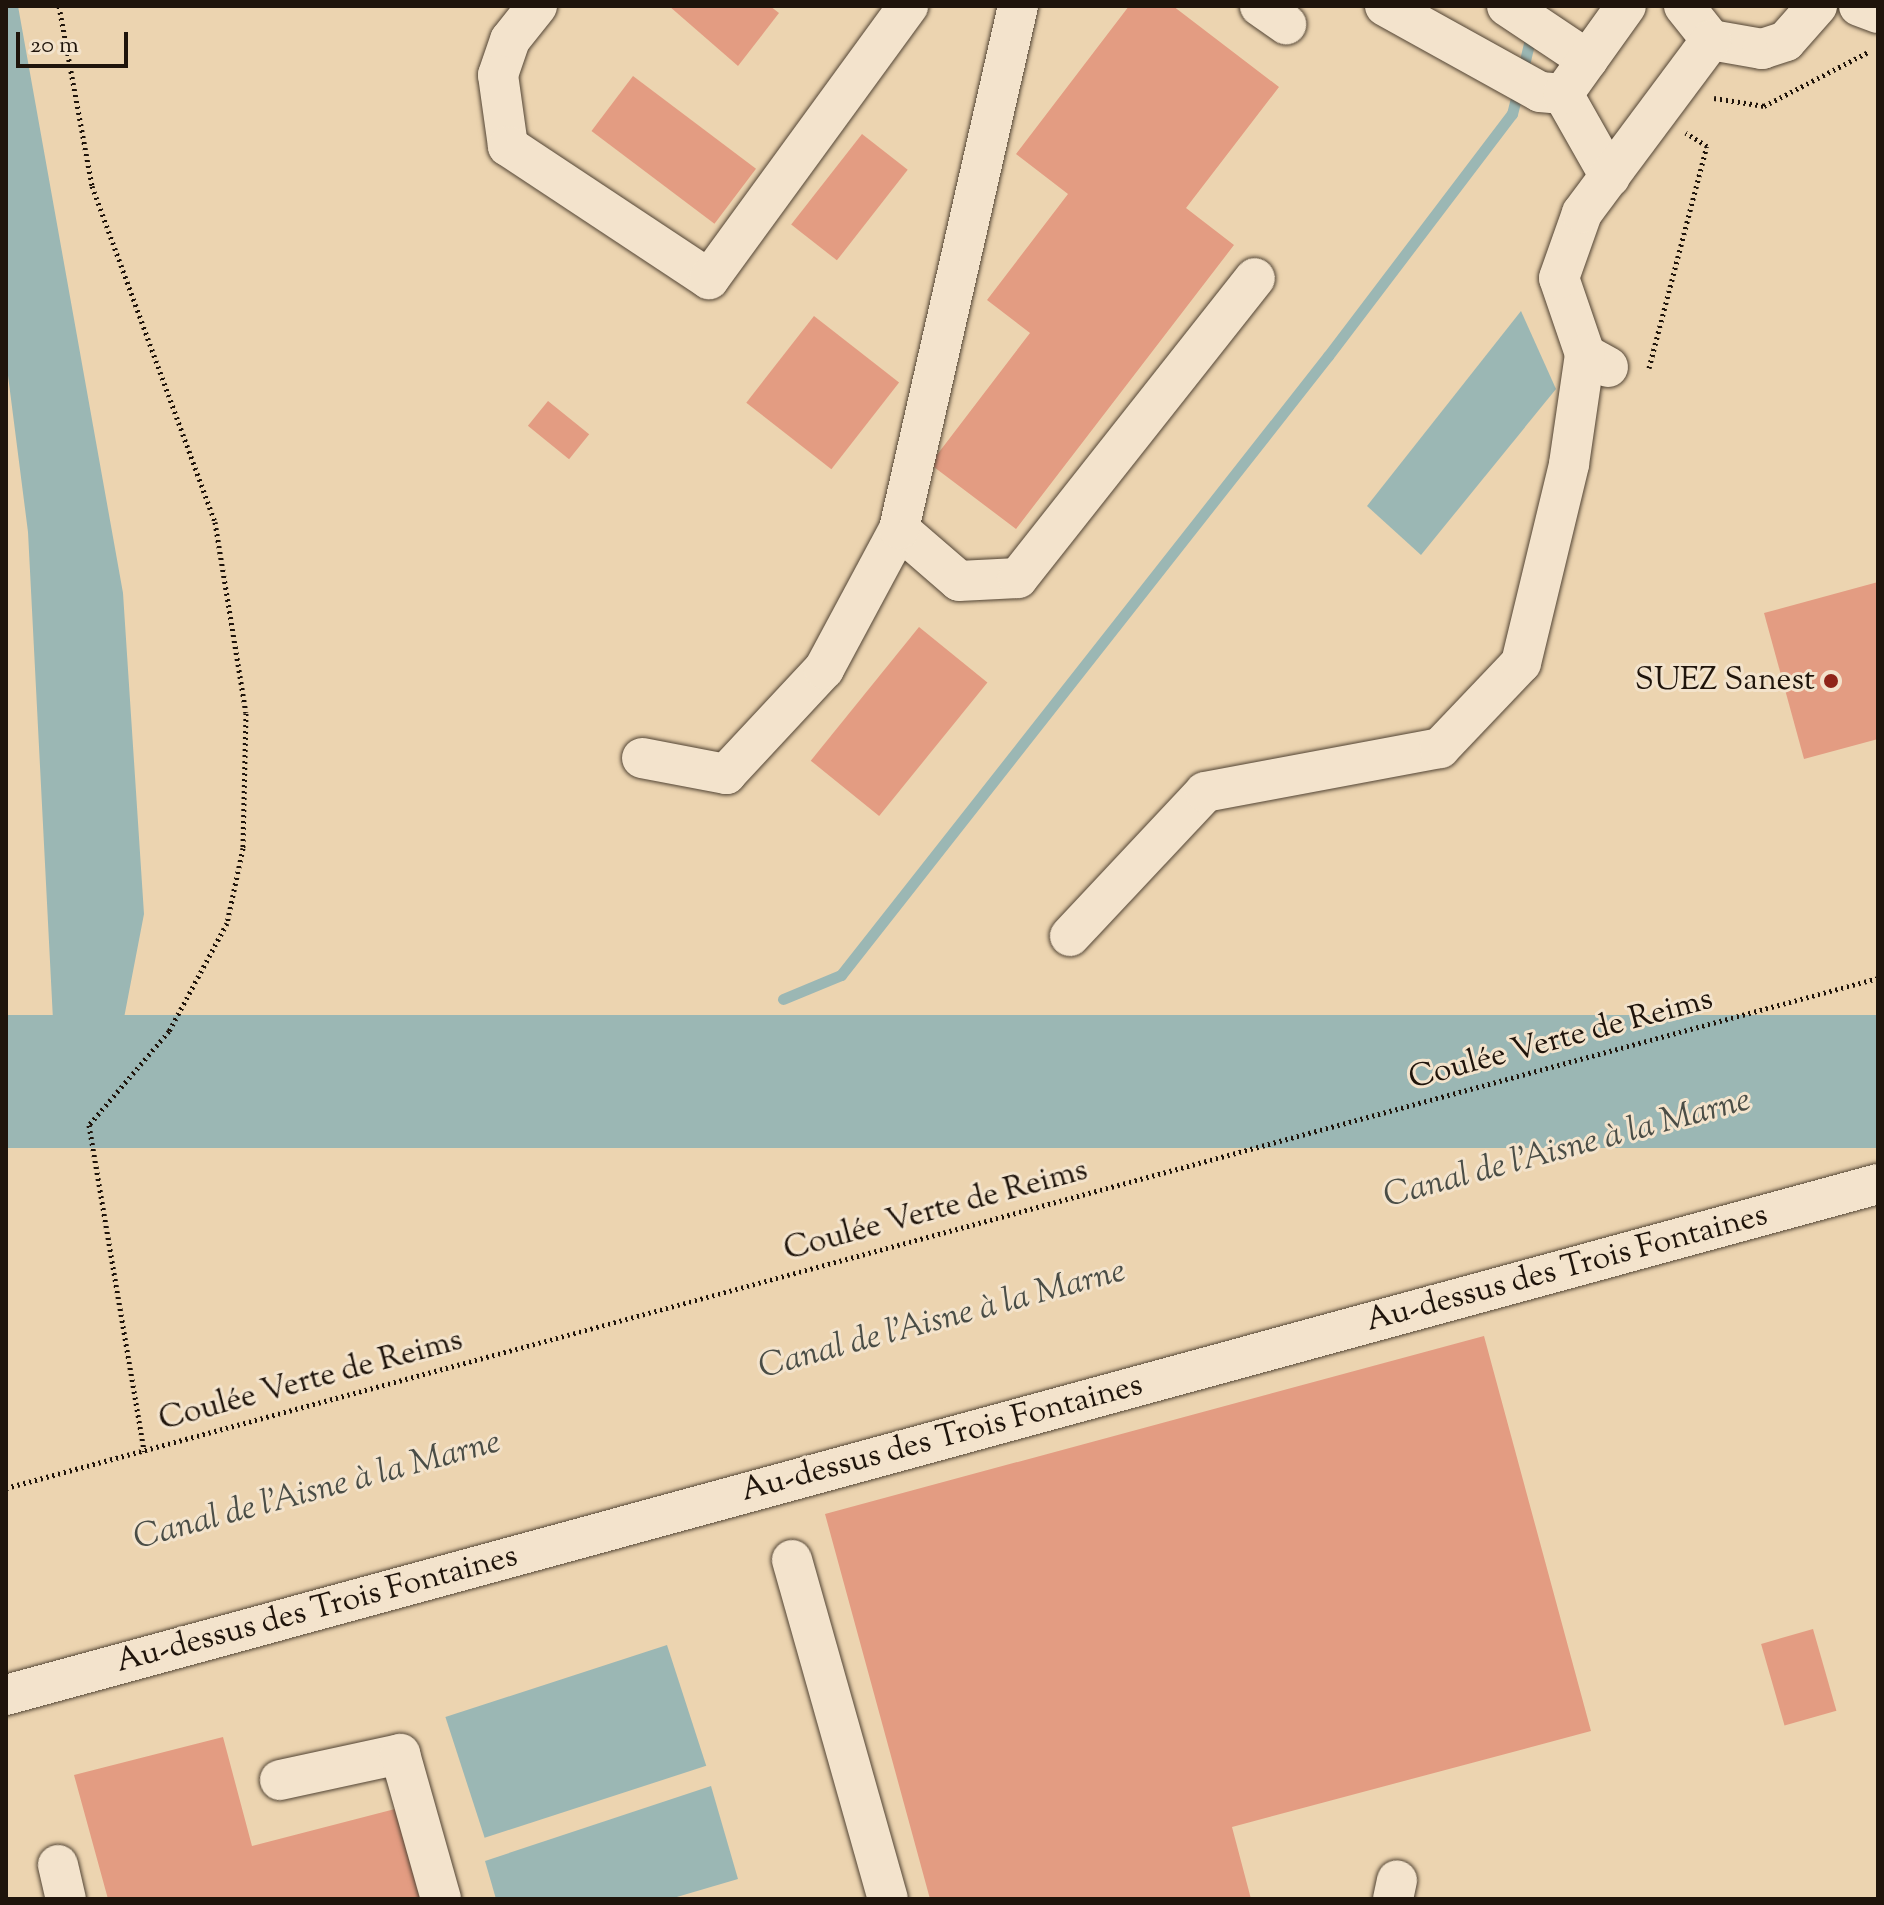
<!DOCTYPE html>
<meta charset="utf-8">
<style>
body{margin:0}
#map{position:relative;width:1884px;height:1905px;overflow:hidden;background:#ecd4b0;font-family:"Sorts Mill Goudy",serif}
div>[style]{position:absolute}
.water>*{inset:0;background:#9bb7b4;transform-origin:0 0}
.stream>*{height:11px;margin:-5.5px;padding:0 5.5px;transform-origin:5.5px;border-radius:5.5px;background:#9bb7b4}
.building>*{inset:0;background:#e39c82;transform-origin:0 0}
.path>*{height:5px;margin-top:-2.5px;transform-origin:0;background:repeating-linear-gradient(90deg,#1f140b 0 2px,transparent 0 6px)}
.roads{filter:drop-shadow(0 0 2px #524434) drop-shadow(0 0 2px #524434)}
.minor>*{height:40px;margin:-20px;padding:0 20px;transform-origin:20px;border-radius:20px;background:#f3e3cc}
.dots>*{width:22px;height:22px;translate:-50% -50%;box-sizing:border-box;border:4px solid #f3e3cc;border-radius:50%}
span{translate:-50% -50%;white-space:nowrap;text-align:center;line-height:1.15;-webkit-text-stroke:6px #f3e3cc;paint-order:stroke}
.poi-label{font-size:32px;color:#1f140b}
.right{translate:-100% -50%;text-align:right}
.street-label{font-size:32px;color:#1f140b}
.water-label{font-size:34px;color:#4a4d46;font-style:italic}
.frame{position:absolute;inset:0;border:8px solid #1f140b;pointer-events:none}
.scale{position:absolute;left:16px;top:32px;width:112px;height:36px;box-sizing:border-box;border:4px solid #1f140b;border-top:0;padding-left:10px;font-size:24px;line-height:28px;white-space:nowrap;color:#1f140b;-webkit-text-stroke:6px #f3e3cc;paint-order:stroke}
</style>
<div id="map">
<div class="water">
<i style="clip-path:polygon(6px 6px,18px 6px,123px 593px,144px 914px,124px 1018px,93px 1054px,55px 1059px,28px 532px,6px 360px)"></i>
<i style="clip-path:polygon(1521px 311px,1556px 389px,1421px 555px,1367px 506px)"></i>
<i style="left:1878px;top:1015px;width:133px;height:1937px;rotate:90deg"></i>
<i style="left:667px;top:1645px;width:127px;height:233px;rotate:72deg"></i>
<i style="clip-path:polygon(711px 1786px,738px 1879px,670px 1899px,496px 1899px,485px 1861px)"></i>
</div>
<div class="stream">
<i style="left:1522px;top:73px;width:43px;rotate:-76.6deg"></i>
<i style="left:783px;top:999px;width:63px;rotate:-22.5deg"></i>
<i style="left:841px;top:975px;width:788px;rotate:-51.81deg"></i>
<i style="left:1328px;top:356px;width:304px;rotate:-52.8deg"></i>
<i style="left:1512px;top:114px;width:25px;rotate:-76deg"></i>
</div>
<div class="building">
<i style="clip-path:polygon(669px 6px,770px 6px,779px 13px,738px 66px)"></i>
<i style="clip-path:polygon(1129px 6px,1173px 6px,1279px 87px,1186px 208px,1234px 245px,1016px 529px,930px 464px,1030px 333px,987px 300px,1068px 194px,1016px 154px)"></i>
<i style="left:633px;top:76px;width:154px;height:69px;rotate:37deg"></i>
<i style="left:862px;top:134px;width:58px;height:115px;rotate:38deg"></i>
<i style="left:814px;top:316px;width:108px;height:110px;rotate:38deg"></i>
<i style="left:548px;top:401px;width:53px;height:32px;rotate:39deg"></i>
<i style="clip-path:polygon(1878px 582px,1878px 739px,1804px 759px,1764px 613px)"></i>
<i style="left:919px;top:627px;width:88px;height:172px;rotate:39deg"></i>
<i style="clip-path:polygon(1484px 1336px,1591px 1731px,1232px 1827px,1251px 1899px,930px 1899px,825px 1514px)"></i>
<i style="left:1813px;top:1629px;width:85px;height:54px;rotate:74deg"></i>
<i style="clip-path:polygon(223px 1737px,252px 1846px,395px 1809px,420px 1899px,108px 1899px,74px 1775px)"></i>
</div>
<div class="path">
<i style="left:59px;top:6px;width:183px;rotate:79.6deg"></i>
<i style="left:92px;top:186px;width:358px;rotate:69.9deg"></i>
<i style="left:215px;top:522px;width:193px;rotate:80.8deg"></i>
<i style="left:246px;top:713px;width:135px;rotate:91.3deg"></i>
<i style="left:243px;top:848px;width:77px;rotate:102deg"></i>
<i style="left:227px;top:923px;width:123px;rotate:118.2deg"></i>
<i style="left:169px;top:1031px;width:123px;rotate:130.4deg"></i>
<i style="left:89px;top:1125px;width:331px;rotate:80.4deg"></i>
<i style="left:1714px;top:98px;width:51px;rotate:9.1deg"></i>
<i style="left:1764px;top:106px;width:119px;rotate:-27.4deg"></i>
<i style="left:1649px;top:368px;width:229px;rotate:-75.4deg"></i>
<i style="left:1707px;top:146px;width:25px;rotate:-148deg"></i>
<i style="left:6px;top:1488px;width:1940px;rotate:-15.24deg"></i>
</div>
<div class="roads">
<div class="minor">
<i style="left:537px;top:6px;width:43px;rotate:128.5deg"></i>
<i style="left:510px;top:40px;width:37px;rotate:109deg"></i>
<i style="left:498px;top:75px;width:72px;rotate:82deg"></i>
<i style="left:508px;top:146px;width:241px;rotate:33.5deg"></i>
<i style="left:709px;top:279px;width:338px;rotate:-53.9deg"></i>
<i style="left:1260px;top:6px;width:32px;rotate:35deg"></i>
<i style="left:1385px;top:6px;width:177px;rotate:29deg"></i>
<i style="left:1540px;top:92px;width:23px;rotate:5deg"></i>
<i style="left:1507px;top:6px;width:97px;rotate:33.7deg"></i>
<i style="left:1684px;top:6px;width:43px;rotate:51.5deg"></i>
<i style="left:1711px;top:40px;width:52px;rotate:10deg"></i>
<i style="left:1762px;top:49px;width:25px;rotate:-18deg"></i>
<i style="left:1786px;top:41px;width:47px;rotate:-48.5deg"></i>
<i style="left:1859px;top:6px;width:20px;rotate:20deg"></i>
<i style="left:1610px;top:177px;width:95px;rotate:-119.5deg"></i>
<i style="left:1563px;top:94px;width:108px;rotate:-54.4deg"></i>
<i style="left:1608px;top:367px;width:26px;rotate:-151deg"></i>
<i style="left:1585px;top:354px;width:80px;rotate:-108.9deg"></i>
<i style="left:1559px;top:278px;width:69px;rotate:-70.5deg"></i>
<i style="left:1582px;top:213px;width:216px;rotate:-53.3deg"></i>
<i style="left:899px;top:529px;width:79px;rotate:40.9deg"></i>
<i style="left:959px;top:581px;width:59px;rotate:-2.9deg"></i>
<i style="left:1018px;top:578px;width:382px;rotate:-51.7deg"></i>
<i style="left:642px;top:758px;width:86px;rotate:10.8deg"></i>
<i style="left:726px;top:774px;width:144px;rotate:-47deg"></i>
<i style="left:824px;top:669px;width:159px;rotate:-61.8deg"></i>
<i style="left:899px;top:529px;width:536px;rotate:-77.18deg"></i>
<i style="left:1070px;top:936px;width:197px;rotate:-46.8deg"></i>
<i style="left:1205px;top:792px;width:239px;rotate:-10.6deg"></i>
<i style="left:1440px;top:748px;width:117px;rotate:-46.4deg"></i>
<i style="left:1521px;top:663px;width:205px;rotate:-76.4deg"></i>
<i style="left:1569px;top:464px;width:111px;rotate:-81.7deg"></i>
<i style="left:792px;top:1560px;width:352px;rotate:74.2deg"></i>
<i style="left:6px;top:1695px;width:1940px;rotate:-15.27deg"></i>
<i style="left:280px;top:1780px;width:123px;rotate:-12.2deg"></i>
<i style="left:400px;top:1754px;width:151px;rotate:74.2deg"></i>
<i style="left:58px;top:1865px;width:35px;rotate:77deg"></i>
<i style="left:1393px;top:1899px;width:19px;rotate:-78deg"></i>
</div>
</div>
<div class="dots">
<i style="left:1831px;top:681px;background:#8f2418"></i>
</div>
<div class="poi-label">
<span class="right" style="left:1815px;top:681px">SUEZ Sanest</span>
</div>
<div class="street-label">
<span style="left:1561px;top:1040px;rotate:-15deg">Coulée Verte de Reims</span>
<span style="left:936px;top:1211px;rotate:-15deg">Coulée Verte de Reims</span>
<span style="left:1567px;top:1269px;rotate:-15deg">Au-dessus des Trois Fontaines</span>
<span style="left:311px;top:1381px;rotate:-15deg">Coulée Verte de Reims</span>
<span style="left:942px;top:1439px;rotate:-15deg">Au-dessus des Trois Fontaines</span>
<span style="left:317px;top:1610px;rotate:-15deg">Au-dessus des Trois Fontaines</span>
</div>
<div class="water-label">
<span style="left:1567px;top:1149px;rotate:-15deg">Canal de l'Aisne à la Marne</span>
<span style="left:942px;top:1320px;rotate:-15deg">Canal de l'Aisne à la Marne</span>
<span style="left:317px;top:1491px;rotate:-15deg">Canal de l'Aisne à la Marne</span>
</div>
<div class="frame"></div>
<div class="scale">20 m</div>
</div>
